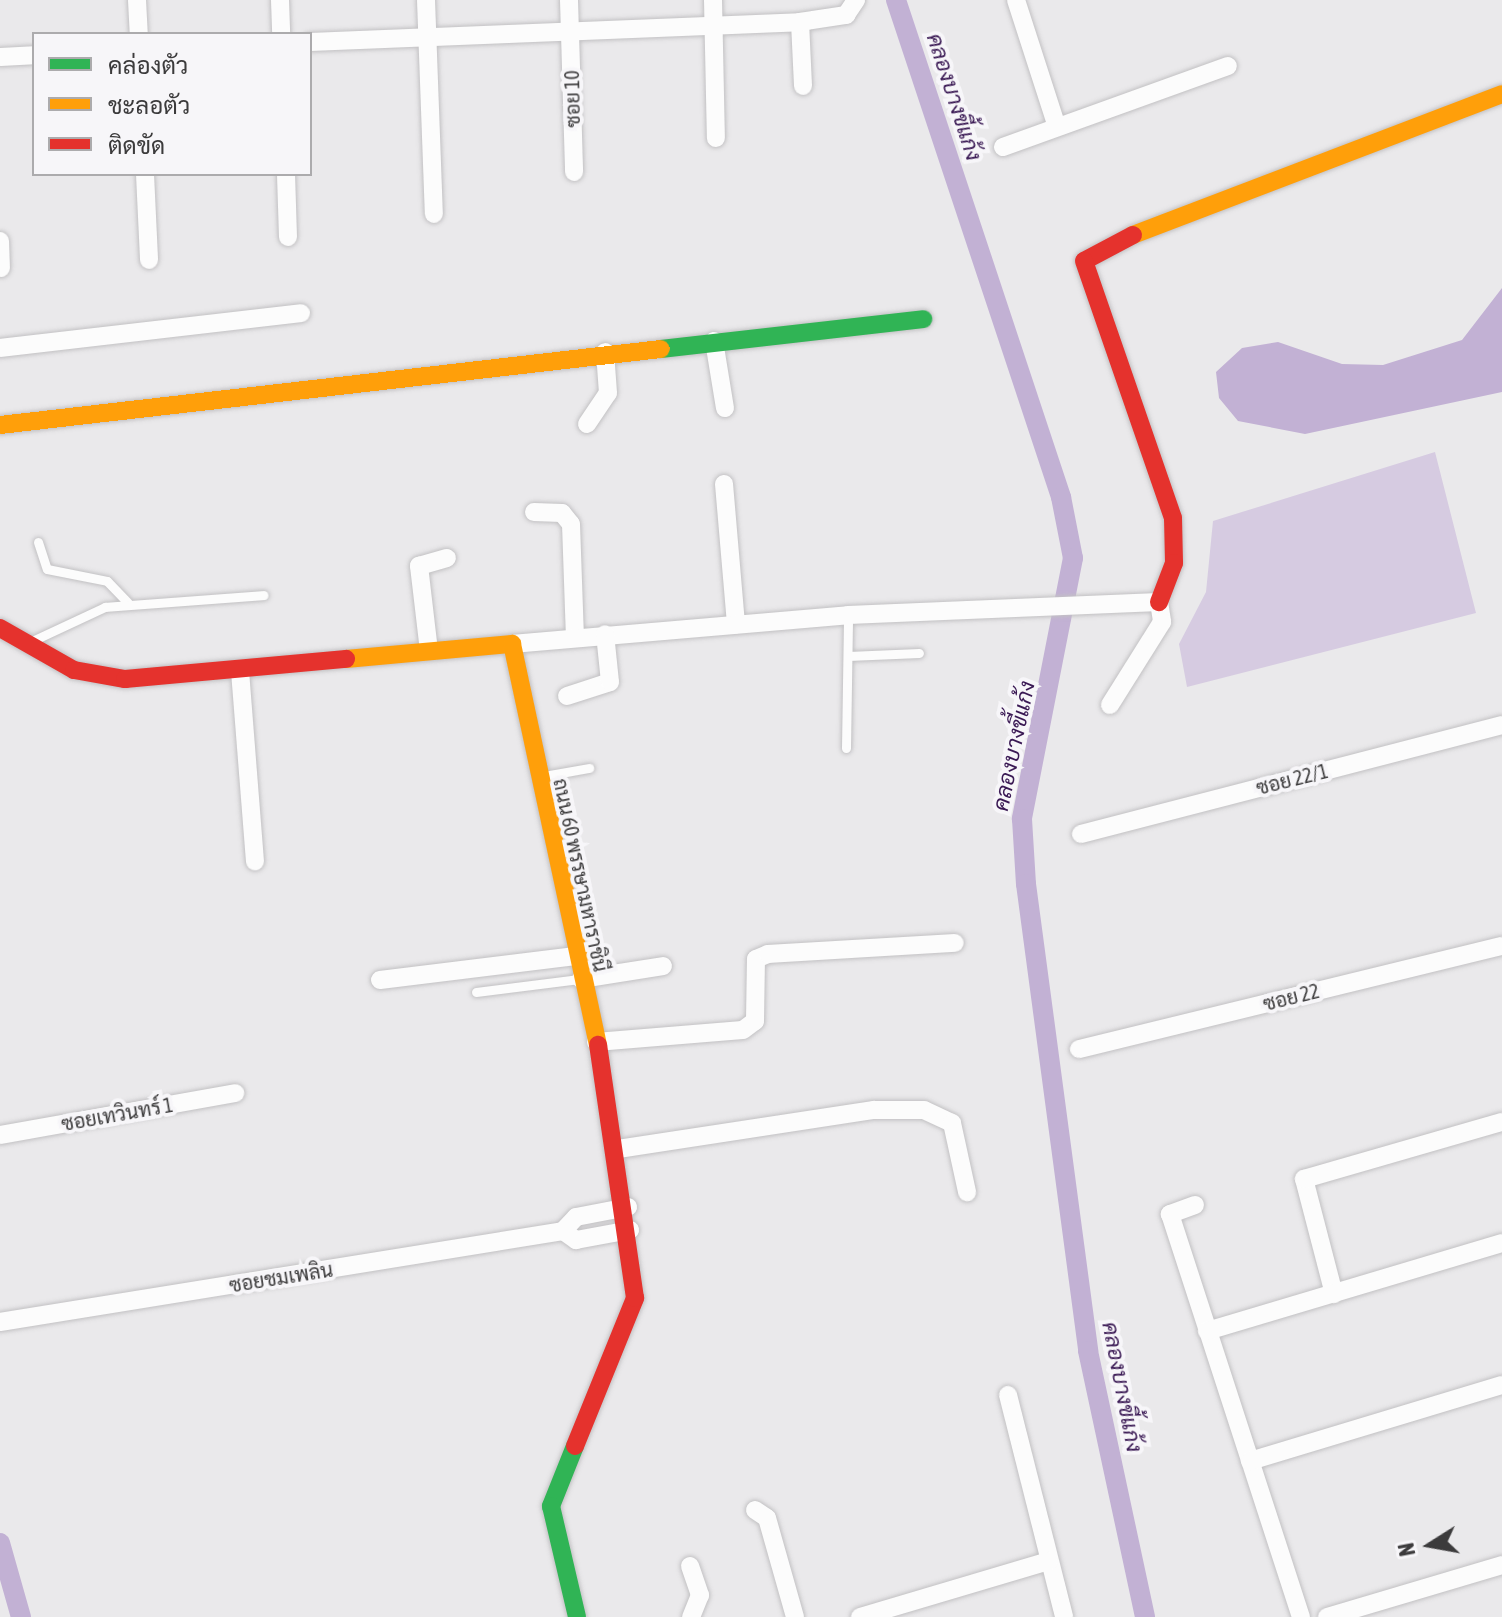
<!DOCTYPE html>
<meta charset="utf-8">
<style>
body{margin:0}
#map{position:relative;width:1502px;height:1617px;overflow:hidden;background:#eae9eb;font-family:"Asap Condensed",Sarabun,sans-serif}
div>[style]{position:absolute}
.green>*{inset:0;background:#d6cbe1}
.water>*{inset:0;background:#c2b1d4}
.canal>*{height:20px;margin:-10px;padding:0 10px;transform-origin:10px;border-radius:10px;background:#c2b1d4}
.roads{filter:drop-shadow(0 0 2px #c2c1c3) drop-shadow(0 0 2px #c2c1c3)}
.lane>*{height:9px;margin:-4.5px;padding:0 4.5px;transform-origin:4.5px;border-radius:4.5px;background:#fcfcfc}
.street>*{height:18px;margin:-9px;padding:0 9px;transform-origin:9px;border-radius:9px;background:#fcfcfc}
.fast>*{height:18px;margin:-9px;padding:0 9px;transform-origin:9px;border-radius:9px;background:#30b455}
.slow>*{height:18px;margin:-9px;padding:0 9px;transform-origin:9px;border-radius:9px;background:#ff9f0a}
.jam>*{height:18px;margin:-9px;padding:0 9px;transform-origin:9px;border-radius:9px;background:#e5322d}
span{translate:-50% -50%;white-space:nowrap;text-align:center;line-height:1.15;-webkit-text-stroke:8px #f7f6f9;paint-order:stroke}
.street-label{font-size:20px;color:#3c3b3c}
.water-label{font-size:22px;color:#3a1954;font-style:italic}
.legend{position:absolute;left:32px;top:32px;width:280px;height:144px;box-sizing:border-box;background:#f7f6f9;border:2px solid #acabad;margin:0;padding:10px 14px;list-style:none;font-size:24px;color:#3c3b3c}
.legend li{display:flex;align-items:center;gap:16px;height:40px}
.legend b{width:40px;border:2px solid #acabad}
.north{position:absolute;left:1390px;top:1505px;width:80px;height:80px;-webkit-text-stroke:6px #f7f6f9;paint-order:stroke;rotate:259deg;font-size:22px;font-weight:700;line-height:32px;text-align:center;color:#3c3b3c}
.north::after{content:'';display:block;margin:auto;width:28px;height:36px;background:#3c3b3c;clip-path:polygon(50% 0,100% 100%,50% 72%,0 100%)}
</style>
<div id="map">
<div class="green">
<i style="clip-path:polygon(1435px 452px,1476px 613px,1187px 687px,1179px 644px,1206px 592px,1213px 521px)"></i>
</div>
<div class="water">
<i style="clip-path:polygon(1502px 288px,1502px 392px,1305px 434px,1238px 421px,1219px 398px,1216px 372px,1242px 348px,1278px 342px,1342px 364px,1383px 365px,1462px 340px)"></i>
</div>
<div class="canal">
<i style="left:896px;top:0;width:524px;rotate:71.63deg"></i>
<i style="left:1061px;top:497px;width:62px;rotate:78.9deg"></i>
<i style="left:1073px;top:558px;width:266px;rotate:101.1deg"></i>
<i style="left:1022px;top:819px;width:65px;rotate:86.5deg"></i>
<i style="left:1026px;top:884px;width:471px;rotate:82.4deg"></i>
<i style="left:1088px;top:1351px;width:272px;rotate:77.9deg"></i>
<i style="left:0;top:1543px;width:77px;rotate:74.2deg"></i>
</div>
<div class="roads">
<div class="lane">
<i style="left:38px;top:542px;width:28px;rotate:72deg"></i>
<i style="left:47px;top:569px;width:61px;rotate:11.3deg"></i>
<i style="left:107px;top:581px;width:30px;rotate:46deg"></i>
<i style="left:32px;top:641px;width:81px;rotate:-25deg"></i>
<i style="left:105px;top:607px;width:159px;rotate:-4.3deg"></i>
<i style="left:848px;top:656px;width:71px;rotate:-2.4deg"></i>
<i style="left:846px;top:748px;width:133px;rotate:-89.1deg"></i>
<i style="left:544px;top:776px;width:46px;rotate:-10.1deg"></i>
<i style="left:476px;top:992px;width:104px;rotate:-7.2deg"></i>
</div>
<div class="street">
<i style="left:137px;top:0;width:34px;rotate:87deg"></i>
<i style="left:280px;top:0;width:34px;rotate:88deg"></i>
<i style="left:426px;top:0;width:214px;rotate:87.9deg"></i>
<i style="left:569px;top:0;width:172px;rotate:88.3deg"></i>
<i style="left:713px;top:0;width:138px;rotate:88.8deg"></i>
<i style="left:1016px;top:0;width:130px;rotate:72.1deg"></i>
<i style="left:800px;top:22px;width:64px;rotate:87.3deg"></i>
<i style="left:310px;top:42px;width:490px;rotate:-2.3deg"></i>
<i style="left:800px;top:22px;width:47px;rotate:-8.7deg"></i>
<i style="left:846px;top:15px;width:18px;rotate:-56deg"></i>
<i style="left:0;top:57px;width:34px;rotate:-3deg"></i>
<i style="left:1003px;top:147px;width:239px;rotate:-19.8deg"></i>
<i style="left:145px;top:174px;width:86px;rotate:87.3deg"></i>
<i style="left:286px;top:174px;width:63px;rotate:88.2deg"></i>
<i style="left:0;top:241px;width:27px;rotate:88deg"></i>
<i style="left:714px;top:341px;width:68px;rotate:80.7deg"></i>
<i style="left:0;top:348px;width:303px;rotate:-6.6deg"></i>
<i style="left:587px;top:424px;width:37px;rotate:-56deg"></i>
<i style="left:608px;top:393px;width:41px;rotate:-94.2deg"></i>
<i style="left:724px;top:484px;width:141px;rotate:85.1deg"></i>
<i style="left:534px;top:512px;width:28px;rotate:2deg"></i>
<i style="left:562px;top:513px;width:14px;rotate:51deg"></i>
<i style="left:571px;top:524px;width:113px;rotate:88deg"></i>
<i style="left:512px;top:644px;width:337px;rotate:-4.9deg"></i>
<i style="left:848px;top:615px;width:311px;rotate:-2.4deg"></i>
<i style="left:1159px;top:602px;width:20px;rotate:81deg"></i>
<i style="left:1162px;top:622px;width:98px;rotate:122.1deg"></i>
<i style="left:429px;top:651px;width:86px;rotate:-96.7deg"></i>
<i style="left:419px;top:566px;width:29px;rotate:-16deg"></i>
<i style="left:240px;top:671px;width:191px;rotate:85.5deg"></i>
<i style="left:567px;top:696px;width:45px;rotate:-18deg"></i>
<i style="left:610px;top:682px;width:48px;rotate:-95.9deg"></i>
<i style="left:1081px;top:834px;width:435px;rotate:-14.5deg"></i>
<i style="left:581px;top:979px;width:83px;rotate:-9deg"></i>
<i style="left:380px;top:980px;width:197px;rotate:-7deg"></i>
<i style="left:596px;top:1042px;width:147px;rotate:-4.7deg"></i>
<i style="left:743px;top:1030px;width:15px;rotate:-37deg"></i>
<i style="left:755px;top:1021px;width:62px;rotate:-89.1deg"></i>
<i style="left:756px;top:959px;width:13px;rotate:-23deg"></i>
<i style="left:768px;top:954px;width:187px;rotate:-3.4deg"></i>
<i style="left:1079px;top:1049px;width:435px;rotate:-13.7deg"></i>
<i style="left:0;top:1135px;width:239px;rotate:-10.1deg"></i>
<i style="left:618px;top:1149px;width:259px;rotate:-8.7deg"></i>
<i style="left:874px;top:1110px;width:50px"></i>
<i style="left:924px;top:1110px;width:31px;rotate:25deg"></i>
<i style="left:952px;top:1123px;width:71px;rotate:77.7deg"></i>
<i style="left:1195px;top:1205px;width:27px;rotate:160deg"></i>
<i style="left:1170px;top:1214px;width:424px;rotate:72deg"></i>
<i style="left:563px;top:1231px;width:16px;rotate:35deg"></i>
<i style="left:576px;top:1240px;width:55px;rotate:-10.5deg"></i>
<i style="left:1334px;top:1294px;width:119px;rotate:-104.6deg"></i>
<i style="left:1304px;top:1179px;width:206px;rotate:-16.1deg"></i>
<i style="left:0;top:1322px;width:570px;rotate:-9.18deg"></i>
<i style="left:563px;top:1231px;width:19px;rotate:-47deg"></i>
<i style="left:576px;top:1217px;width:53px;rotate:-10.9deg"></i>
<i style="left:1207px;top:1331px;width:308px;rotate:-16.6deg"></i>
<i style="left:1008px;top:1395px;width:229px;rotate:75.8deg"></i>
<i style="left:1250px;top:1461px;width:263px;rotate:-16.8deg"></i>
<i style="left:755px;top:1510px;width:14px;rotate:34deg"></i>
<i style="left:767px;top:1518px;width:103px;rotate:74.2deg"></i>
<i style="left:690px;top:1566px;width:31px;rotate:71deg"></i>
<i style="left:700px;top:1595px;width:24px;rotate:112deg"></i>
<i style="left:860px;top:1617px;width:197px;rotate:-16.5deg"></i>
<i style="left:1327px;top:1617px;width:183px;rotate:-16.5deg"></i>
</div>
<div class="fast">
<i style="left:661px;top:349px;width:264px;rotate:-6.5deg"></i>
<i style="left:575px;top:1446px;width:65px;rotate:111.8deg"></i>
<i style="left:551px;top:1506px;width:114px;rotate:76.8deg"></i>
</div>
<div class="slow">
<i style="left:1133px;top:235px;width:395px;rotate:-20.9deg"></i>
<i style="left:0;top:425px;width:665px;rotate:-6.56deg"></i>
<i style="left:346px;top:659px;width:167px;rotate:-5.2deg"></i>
<i style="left:512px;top:644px;width:410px;rotate:77.9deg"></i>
</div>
<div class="jam">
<i style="left:1133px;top:235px;width:55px;rotate:152deg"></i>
<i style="left:1084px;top:261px;width:272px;rotate:70.9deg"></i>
<i style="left:1173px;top:518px;width:45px;rotate:88.7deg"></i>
<i style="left:1174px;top:563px;width:42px;rotate:111deg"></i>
<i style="left:0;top:628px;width:85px;rotate:29.6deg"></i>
<i style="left:74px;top:670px;width:52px;rotate:10deg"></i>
<i style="left:125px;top:679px;width:222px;rotate:-5.2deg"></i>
<i style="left:575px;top:1446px;width:160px;rotate:-67.9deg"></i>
<i style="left:635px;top:1298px;width:256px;rotate:-98.3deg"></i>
</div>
</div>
<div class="street-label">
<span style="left:572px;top:99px;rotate:-91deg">ซอย 10</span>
<span style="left:1292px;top:779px;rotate:-14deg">ซอย 22/1</span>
<span style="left:581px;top:875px;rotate:78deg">ถนน 60 พรรษามหาราชินี</span>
<span style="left:1291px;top:997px;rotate:-14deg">ซอย 22</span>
<span style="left:117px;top:1114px;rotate:-10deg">ซอยเทวินทร์ 1</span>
<span style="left:281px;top:1277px;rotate:-9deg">ซอยชมเพลิน</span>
</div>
<div class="water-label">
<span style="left:954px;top:97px;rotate:72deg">คลองบางขี้แก้ง</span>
<span style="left:1014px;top:746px;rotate:-78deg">คลองบางขี้แก้ง</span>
<span style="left:1122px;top:1387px;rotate:79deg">คลองบางขี้แก้ง</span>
</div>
<ul class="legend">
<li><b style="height:10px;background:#30b455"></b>คล่องตัว</li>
<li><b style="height:10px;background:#ff9f0a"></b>ชะลอตัว</li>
<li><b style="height:10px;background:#e5322d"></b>ติดขัด</li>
</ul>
<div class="north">N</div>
</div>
